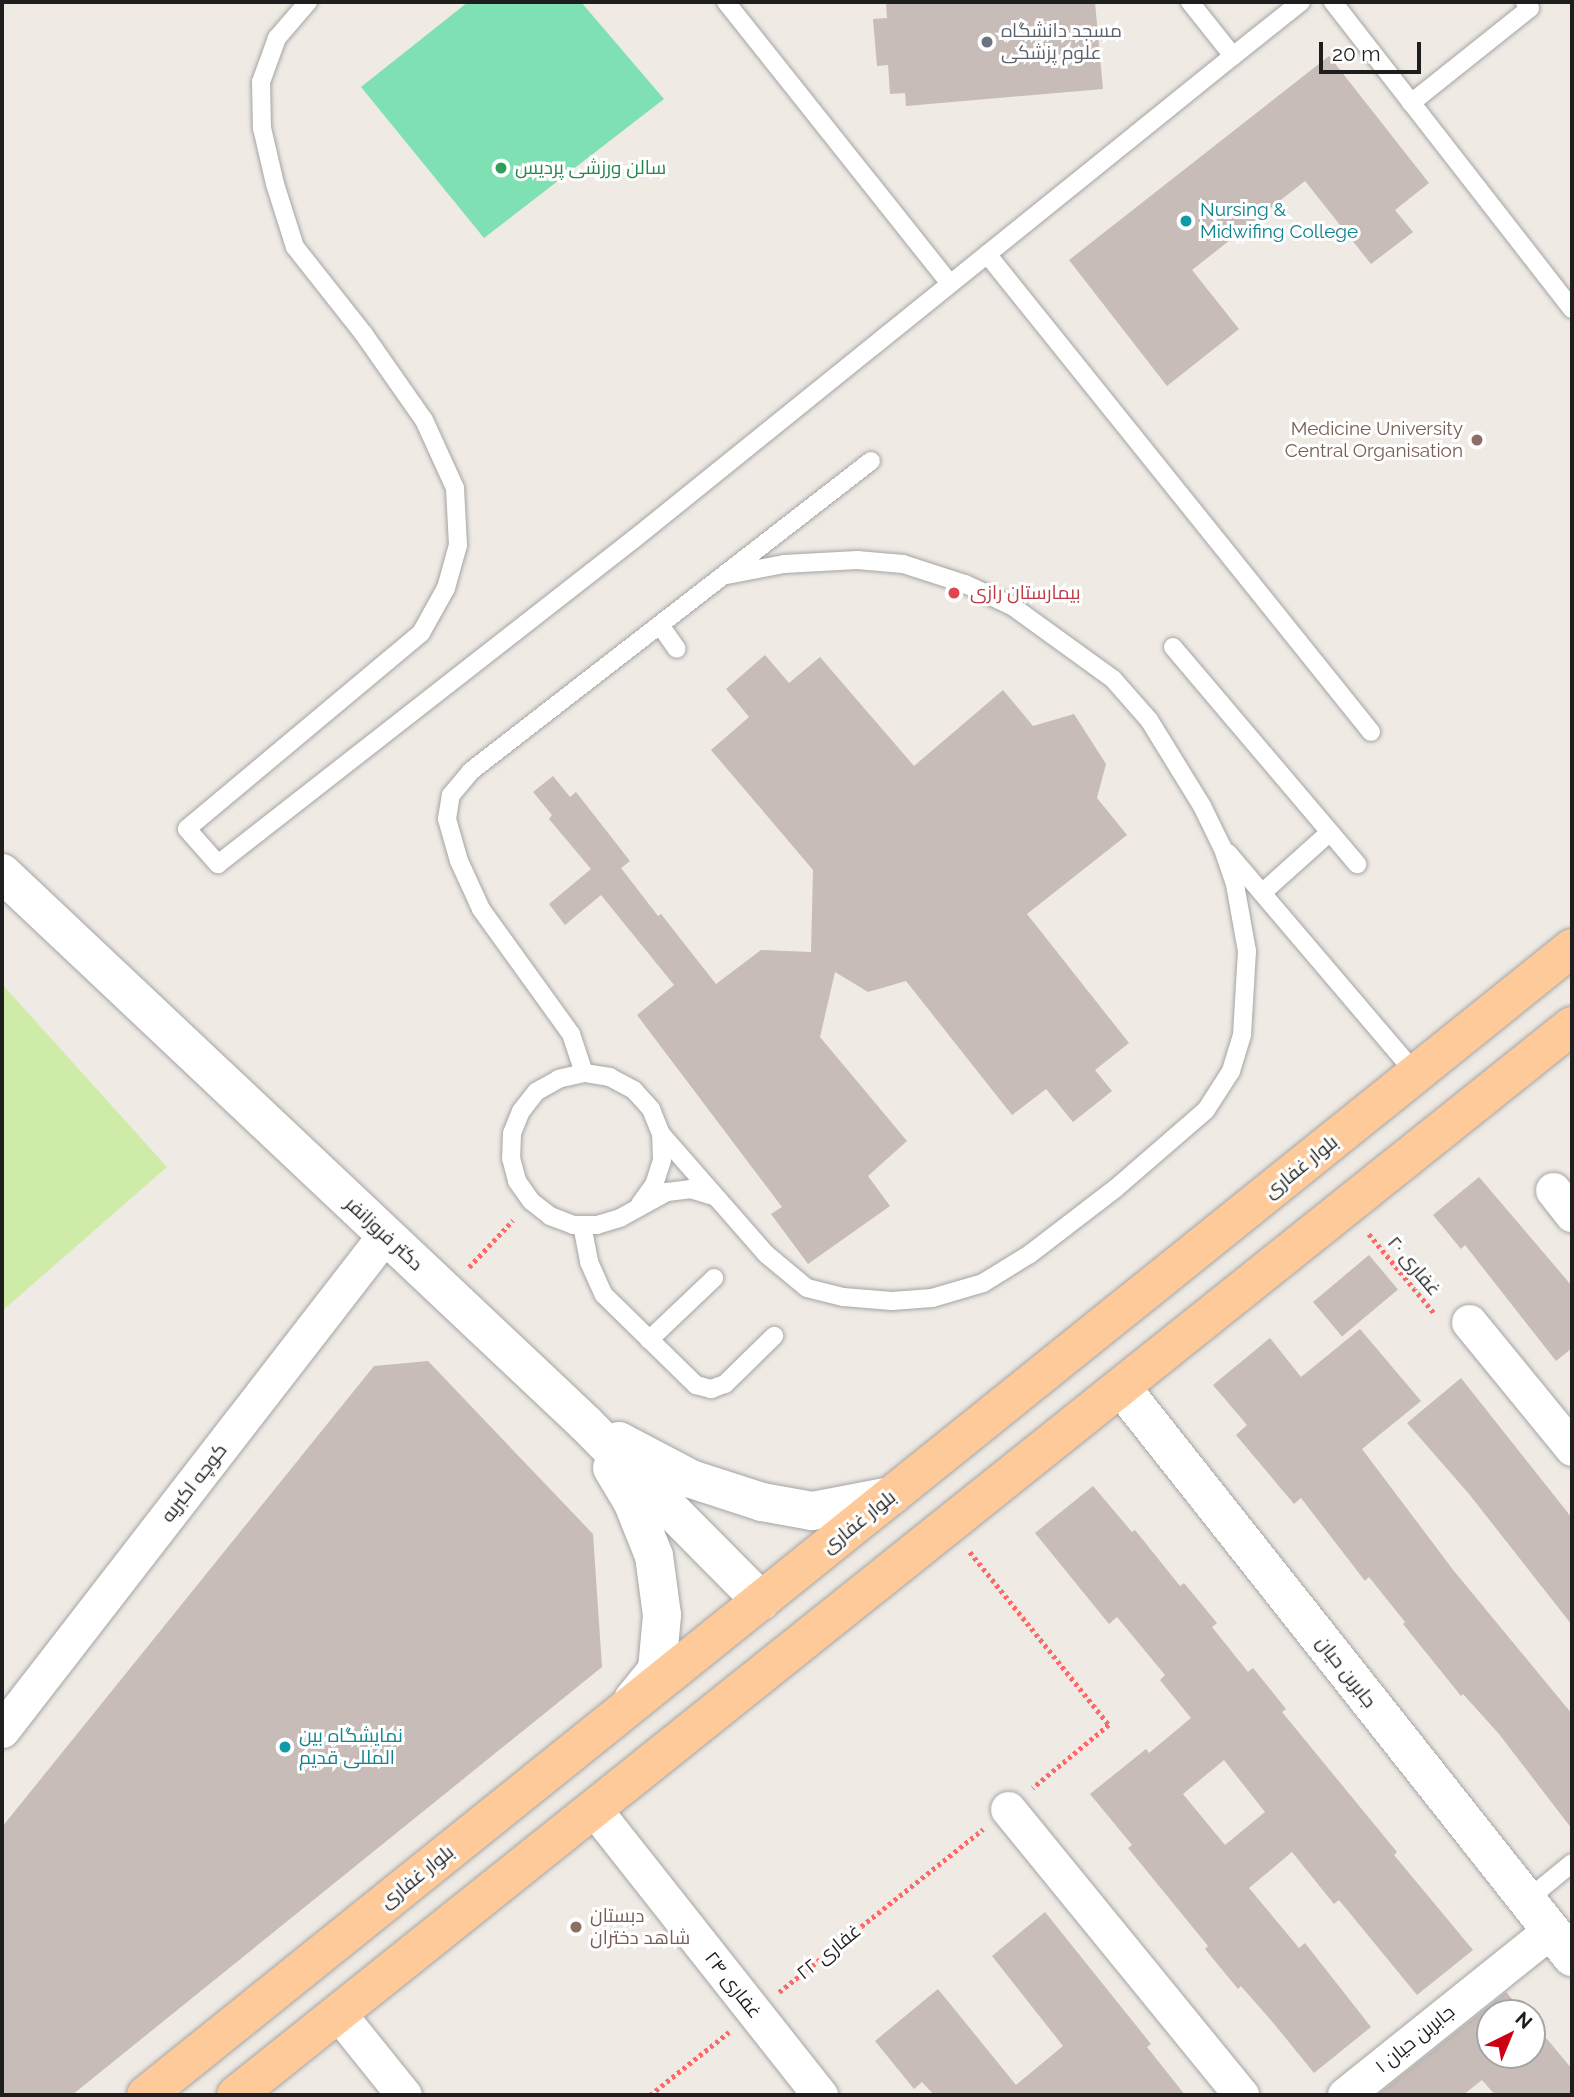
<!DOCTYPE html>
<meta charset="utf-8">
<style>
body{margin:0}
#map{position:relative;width:1574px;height:2097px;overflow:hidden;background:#efeae4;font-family:Raleway,Cairo,sans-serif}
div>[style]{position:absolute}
.grass>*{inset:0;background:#cfeba8}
.pitch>*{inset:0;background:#7fe1b3}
.building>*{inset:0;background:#c7bcb7;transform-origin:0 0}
.path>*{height:4.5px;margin-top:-2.25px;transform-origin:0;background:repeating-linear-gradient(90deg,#fe6866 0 3.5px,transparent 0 7px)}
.roads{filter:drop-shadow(0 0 2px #a5a5a5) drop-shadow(0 0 2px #a5a5a5)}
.service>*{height:18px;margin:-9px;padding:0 9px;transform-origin:9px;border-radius:9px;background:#fff}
.minor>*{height:35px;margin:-17.5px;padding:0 17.5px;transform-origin:17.5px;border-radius:17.5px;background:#fff}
.tertiary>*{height:38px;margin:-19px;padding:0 19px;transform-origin:19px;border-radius:19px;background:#fff}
.primary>*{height:38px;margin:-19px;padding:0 19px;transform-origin:19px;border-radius:19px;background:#ffca99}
.dots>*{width:19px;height:19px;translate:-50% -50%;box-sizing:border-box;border:4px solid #fff;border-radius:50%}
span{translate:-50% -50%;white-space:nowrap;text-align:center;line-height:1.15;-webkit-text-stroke:6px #fff;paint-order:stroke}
.worship-label{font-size:19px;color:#5b616d}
.left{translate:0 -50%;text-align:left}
.leisure-label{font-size:19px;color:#27864d}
.culture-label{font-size:19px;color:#0d838f}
.education-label{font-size:19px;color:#785e54}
.right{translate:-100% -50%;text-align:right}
.health-label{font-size:19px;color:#be3a42}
.street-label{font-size:19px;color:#1e1e1e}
.frame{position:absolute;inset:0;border:4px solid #1e1e1e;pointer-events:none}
.north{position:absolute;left:1476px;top:1999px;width:70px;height:70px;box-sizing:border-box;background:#fff;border:2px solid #a5a5a5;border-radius:50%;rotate:43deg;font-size:19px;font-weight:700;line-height:28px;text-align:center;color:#1e1e1e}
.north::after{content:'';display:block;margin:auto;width:24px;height:32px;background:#cc0012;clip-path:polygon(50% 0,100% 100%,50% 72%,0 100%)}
.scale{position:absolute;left:1319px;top:42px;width:102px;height:32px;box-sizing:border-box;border:4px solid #1e1e1e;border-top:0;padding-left:9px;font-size:21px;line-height:24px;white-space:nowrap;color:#1e1e1e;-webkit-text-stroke:5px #fff;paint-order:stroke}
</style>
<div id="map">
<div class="grass">
<i style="clip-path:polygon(2px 984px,167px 1167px,2px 1311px)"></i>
</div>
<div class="pitch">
<i style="clip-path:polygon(468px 2px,581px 2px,664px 99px,484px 238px,361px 87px)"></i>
</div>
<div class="building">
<i style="clip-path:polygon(886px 2px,1095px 2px,1103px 89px,906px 106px,905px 93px,890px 94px,888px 65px,877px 66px,873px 19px,887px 18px)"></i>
<i style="clip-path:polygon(1329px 56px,1429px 183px,1395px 210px,1413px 232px,1371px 264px,1305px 181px,1192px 270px,1239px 329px,1167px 386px,1069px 260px)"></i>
<i style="clip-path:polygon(765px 655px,789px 683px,820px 657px,914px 766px,1003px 690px,1033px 726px,1074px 714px,1106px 764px,1097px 798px,1127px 835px,1027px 914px,1129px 1043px,1095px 1070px,1112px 1091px,1073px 1122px,1046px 1089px,1012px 1115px,906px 981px,868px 992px,835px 972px,820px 1037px,907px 1141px,868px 1176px,890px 1206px,808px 1264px,771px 1214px,782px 1207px,637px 1015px,674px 985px,601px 895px,565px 925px,549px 904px,591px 869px,549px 819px,552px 815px,533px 792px,553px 776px,570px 797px,576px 792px,630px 861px,621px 868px,658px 916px,661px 914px,716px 984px,761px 950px,811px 952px,813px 870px,711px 750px,749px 717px,726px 689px)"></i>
<i style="clip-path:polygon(1479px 1177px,1572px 1286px,1572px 1348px,1556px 1361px,1465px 1245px,1461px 1249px,1433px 1215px)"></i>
<i style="left:1369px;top:1255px;width:45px;height:73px;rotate:50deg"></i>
<i style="clip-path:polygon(1360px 1329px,1421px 1401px,1362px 1449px,1454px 1571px,1572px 1714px,1572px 1829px,1499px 1734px,1463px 1694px,1461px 1696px,1403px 1624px,1405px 1622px,1369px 1577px,1365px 1581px,1301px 1498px,1294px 1504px,1236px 1435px,1247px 1425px,1213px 1385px,1270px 1338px,1301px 1377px)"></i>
<i style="clip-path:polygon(428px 1361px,593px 1534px,602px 1667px,72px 2095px,2px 2095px,2px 1827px,374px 1366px)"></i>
<i style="clip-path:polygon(1461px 1378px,1572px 1518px,1572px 1625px,1469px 1494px,1407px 1423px)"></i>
<i style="clip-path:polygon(evenodd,1093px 1486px,1132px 1532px,1135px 1530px,1180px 1586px,1184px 1583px,1217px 1623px,1212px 1627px,1248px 1672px,1253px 1668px,1286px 1709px,1282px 1712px,1397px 1852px,1394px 1855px,1473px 1950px,1417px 1995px,1339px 1900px,1334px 1904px,1292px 1852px,1249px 1888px,1299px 1948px,1305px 1943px,1371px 2027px,1314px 2073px,1275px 2025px,1241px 1986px,1238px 1989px,1205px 1949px,1208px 1946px,1128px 1848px,1132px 1845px,1090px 1794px,1146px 1749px,1149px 1753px,1191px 1718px,1160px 1680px,1165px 1675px,1117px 1617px,1109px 1624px,1035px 1533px,1093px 1486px,1224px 1760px,1265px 1812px,1225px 1845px,1183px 1794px,1224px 1760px)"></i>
<i style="clip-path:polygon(1045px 1912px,1151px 2044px,1147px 2047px,1185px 2095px,934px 2095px,922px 2082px,914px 2089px,875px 2041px,938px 1989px,1016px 2085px,1063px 2046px,992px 1956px)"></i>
<i style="clip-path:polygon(1506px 1992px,1524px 2013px,1490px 2013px,1490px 2055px,1532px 2055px,1532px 2021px,1572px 2069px,1572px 2095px,1495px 2095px,1482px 2080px,1463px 2095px,1377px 2095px)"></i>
</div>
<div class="path">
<i style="left:1369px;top:1234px;width:104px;rotate:50.5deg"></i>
<i style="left:469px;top:1267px;width:64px;rotate:-46.9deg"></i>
<i style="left:970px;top:1552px;width:222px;rotate:51.2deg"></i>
<i style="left:1109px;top:1725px;width:99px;rotate:140.3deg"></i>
<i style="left:779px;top:1992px;width:261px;rotate:-38.6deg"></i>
<i style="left:650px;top:2095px;width:101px;rotate:-38.6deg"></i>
</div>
<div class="roads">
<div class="service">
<i style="left:308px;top:2px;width:48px;rotate:130.7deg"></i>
<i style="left:277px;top:38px;width:47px;rotate:110deg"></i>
<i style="left:261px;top:82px;width:46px;rotate:88.8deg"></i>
<i style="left:262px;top:128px;width:57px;rotate:76.9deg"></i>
<i style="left:275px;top:184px;width:66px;rotate:72.4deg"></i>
<i style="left:295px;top:247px;width:110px;rotate:51.7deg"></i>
<i style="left:363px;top:333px;width:106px;rotate:55deg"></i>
<i style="left:424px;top:420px;width:75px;rotate:65.5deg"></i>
<i style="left:455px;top:488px;width:57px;rotate:87deg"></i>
<i style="left:458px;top:545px;width:45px;rotate:105.6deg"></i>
<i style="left:446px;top:588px;width:51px;rotate:119.1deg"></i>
<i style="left:421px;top:633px;width:305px;rotate:140.1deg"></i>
<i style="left:187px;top:829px;width:47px;rotate:48.5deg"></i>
<i style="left:218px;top:864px;width:528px;rotate:-38deg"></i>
<i style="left:634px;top:539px;width:769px;rotate:-38.88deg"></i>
<i style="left:726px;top:2px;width:360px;rotate:51.5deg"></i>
<i style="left:1190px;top:2px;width:69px;rotate:51.5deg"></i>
<i style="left:1233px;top:56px;width:87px;rotate:-38.5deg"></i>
<i style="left:1333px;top:2px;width:389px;rotate:52.1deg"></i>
<i style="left:1411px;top:103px;width:152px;rotate:-38.6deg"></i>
<i style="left:1530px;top:8px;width:8px;rotate:-130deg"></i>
<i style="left:987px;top:254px;width:613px;rotate:51.22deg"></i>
<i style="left:660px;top:625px;width:29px;rotate:55deg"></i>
<i style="left:1173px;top:647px;width:285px;rotate:49.7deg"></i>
<i style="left:1228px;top:853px;width:290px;rotate:49.6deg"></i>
<i style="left:1262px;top:893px;width:91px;rotate:-41.9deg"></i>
<i style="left:584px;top:1073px;width:41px;rotate:-108.4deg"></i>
<i style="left:571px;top:1034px;width:154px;rotate:-125.8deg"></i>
<i style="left:481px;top:909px;width:53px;rotate:-114.6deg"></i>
<i style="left:459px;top:861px;width:44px;rotate:-105.9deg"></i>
<i style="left:447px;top:819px;width:24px;rotate:-81deg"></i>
<i style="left:451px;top:795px;width:31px;rotate:-50deg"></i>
<i style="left:471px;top:771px;width:506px;rotate:-37.78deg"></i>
<i style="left:661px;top:1134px;width:159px;rotate:48.8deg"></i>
<i style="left:766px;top:1254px;width:53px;rotate:39.7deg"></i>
<i style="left:807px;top:1288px;width:37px;rotate:14deg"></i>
<i style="left:843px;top:1297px;width:49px;rotate:4.7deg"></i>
<i style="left:892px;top:1301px;width:40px;rotate:-4.3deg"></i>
<i style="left:932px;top:1298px;width:53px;rotate:-16.4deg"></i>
<i style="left:983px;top:1283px;width:55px;rotate:-31.7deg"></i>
<i style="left:1030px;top:1254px;width:108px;rotate:-37.5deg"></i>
<i style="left:1116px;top:1188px;width:119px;rotate:-40.9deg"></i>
<i style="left:1206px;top:1110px;width:46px;rotate:-57.3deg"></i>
<i style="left:1231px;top:1071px;width:38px;rotate:-73deg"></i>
<i style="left:1242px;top:1035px;width:84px;rotate:-86.6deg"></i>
<i style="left:1247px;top:951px;width:68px;rotate:-100.2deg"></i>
<i style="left:1235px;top:884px;width:39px;rotate:-109deg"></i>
<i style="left:1222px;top:847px;width:46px;rotate:-116deg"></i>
<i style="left:1202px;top:806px;width:101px;rotate:-121.6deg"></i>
<i style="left:1149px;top:720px;width:55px;rotate:-131.3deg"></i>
<i style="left:1113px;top:679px;width:125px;rotate:-144.1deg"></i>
<i style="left:1012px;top:606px;width:52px;rotate:-154.9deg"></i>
<i style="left:965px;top:584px;width:65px;rotate:-162.1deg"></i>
<i style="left:903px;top:564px;width:46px;rotate:-175deg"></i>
<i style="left:857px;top:560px;width:73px;rotate:176.9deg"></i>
<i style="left:784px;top:564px;width:58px;rotate:169.1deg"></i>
<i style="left:640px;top:1204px;width:24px;rotate:-54deg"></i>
<i style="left:654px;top:1185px;width:26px;rotate:-72deg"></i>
<i style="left:662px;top:1160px;width:26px;rotate:-92deg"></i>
<i style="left:661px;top:1134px;width:27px;rotate:-112deg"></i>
<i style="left:651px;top:1109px;width:25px;rotate:-132deg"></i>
<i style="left:634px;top:1090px;width:27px;rotate:-152deg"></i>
<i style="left:610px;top:1077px;width:26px;rotate:-171deg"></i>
<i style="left:584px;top:1073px;width:26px;rotate:167deg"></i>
<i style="left:559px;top:1079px;width:26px;rotate:151deg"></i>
<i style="left:536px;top:1092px;width:24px;rotate:128deg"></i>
<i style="left:521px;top:1111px;width:24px;rotate:112deg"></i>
<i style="left:512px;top:1133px;width:25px;rotate:92deg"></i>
<i style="left:511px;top:1158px;width:24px;rotate:75deg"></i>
<i style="left:517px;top:1181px;width:24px;rotate:55deg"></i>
<i style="left:531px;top:1201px;width:24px;rotate:38deg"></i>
<i style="left:550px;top:1216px;width:25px;rotate:21deg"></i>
<i style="left:573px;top:1225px;width:24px"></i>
<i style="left:597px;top:1225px;width:24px;rotate:-17deg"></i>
<i style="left:620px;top:1218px;width:54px;rotate:-29deg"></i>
<i style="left:667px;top:1192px;width:23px;rotate:-7deg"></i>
<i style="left:690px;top:1189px;width:24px;rotate:17deg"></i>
<i style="left:582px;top:1225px;width:38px;rotate:79deg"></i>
<i style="left:589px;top:1262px;width:36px;rotate:66deg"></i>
<i style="left:604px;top:1295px;width:129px;rotate:44.4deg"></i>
<i style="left:696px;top:1385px;width:16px;rotate:15deg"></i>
<i style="left:711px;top:1389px;width:15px;rotate:-20deg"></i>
<i style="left:725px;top:1384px;width:69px;rotate:-44.4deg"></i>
<i style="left:649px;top:1340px;width:90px;rotate:-43.6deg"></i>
<i style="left:1527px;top:1900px;width:58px;rotate:-39.4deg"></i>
</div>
<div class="minor">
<i style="left:1553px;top:1190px;width:31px;rotate:52deg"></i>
<i style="left:1469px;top:1322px;width:163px;rotate:50.7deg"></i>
<i style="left:2px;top:1730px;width:626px;rotate:-52.27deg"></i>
<i style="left:594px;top:1809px;width:365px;rotate:51.7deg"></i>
<i style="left:1008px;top:1809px;width:369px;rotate:50.8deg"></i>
<i style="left:338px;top:2013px;width:105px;rotate:51.2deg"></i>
<i style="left:1345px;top:2095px;width:264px;rotate:-38.7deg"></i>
</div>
<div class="tertiary">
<i style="left:2px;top:873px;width:803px;rotate:43.33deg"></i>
<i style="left:586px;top:1424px;width:249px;rotate:45.3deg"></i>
<i style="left:1121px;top:1387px;width:727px;rotate:51.65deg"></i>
<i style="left:619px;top:1441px;width:81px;rotate:27.8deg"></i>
<i style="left:691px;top:1479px;width:75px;rotate:17.9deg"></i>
<i style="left:762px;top:1502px;width:51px;rotate:10.2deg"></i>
<i style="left:812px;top:1511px;width:80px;rotate:-10.8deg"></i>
<i style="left:612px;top:1468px;width:39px;rotate:59deg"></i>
<i style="left:632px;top:1501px;width:59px;rotate:68.2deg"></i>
<i style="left:654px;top:1556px;width:60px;rotate:82.3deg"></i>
<i style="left:662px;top:1615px;width:55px;rotate:95.2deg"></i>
<i style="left:657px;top:1670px;width:38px;rotate:129deg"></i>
</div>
<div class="primary">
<i style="left:146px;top:2095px;width:1830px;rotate:-38.81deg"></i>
<i style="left:236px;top:2095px;width:1711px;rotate:-38.67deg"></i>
</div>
</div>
<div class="dots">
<i style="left:987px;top:42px;background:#6b7280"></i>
<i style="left:501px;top:168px;background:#2e9e5b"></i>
<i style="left:1186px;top:221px;background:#0f9aa8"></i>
<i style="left:1477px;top:440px;background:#8d6e63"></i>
<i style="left:954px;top:593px;background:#e0444e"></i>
<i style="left:285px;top:1747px;background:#0f9aa8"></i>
<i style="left:576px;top:1927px;background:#8d6e63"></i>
</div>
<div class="worship-label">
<span class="left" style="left:1001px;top:42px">مسجد دانشگاه<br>علوم پزشکی</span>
</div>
<div class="leisure-label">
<span class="left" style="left:515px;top:168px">سالن ورزشی پردیس</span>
</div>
<div class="culture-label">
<span class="left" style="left:1200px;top:221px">Nursing &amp;<br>Midwifing College</span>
<span class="left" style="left:299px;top:1747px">نمایشگاه بین<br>المللی قدیم</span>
</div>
<div class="education-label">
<span class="right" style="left:1463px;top:440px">Medicine University<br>Central Organisation</span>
<span class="left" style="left:590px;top:1927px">دبستان<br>شاهد دختران</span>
</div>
<div class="health-label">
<span class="left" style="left:970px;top:593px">بیمارستان رازی</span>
</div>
<div class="street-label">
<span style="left:1301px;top:1167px;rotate:-39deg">بلوار غفاری</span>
<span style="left:384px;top:1234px;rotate:43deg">دکتر فروزانفر</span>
<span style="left:1414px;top:1266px;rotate:50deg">غفاری ۲۰</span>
<span style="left:194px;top:1483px;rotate:-52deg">کوچه اکبریه</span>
<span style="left:859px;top:1522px;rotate:-39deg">بلوار غفاری</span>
<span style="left:1346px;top:1672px;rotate:52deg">جابربن حیان</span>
<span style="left:417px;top:1877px;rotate:-39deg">بلوار غفاری</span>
<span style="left:829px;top:1952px;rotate:-39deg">غفاری ۲۲</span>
<span style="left:733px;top:1985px;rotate:52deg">غفاری ۲۴</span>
<span style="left:1415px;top:2039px;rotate:-39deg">جابربن حیان ۱</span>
</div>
<div class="frame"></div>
<div class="north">N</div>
<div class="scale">20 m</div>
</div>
